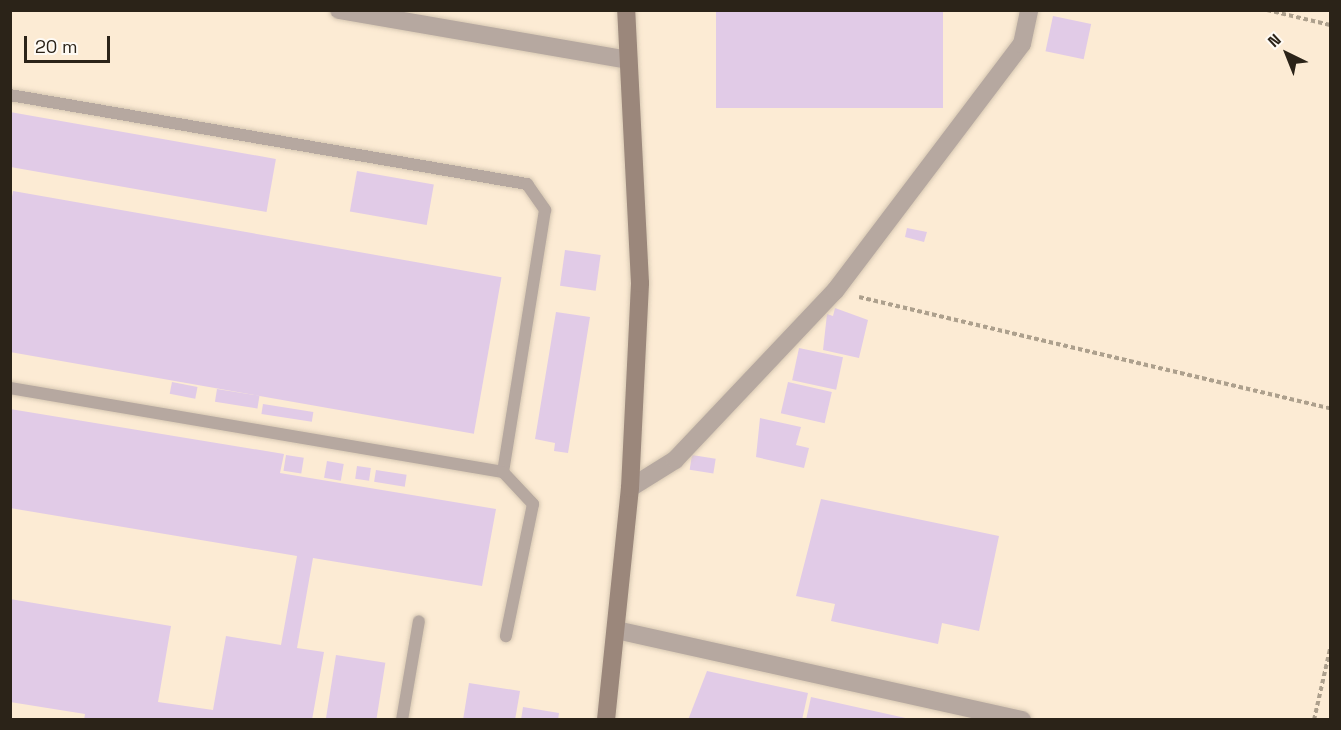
<!DOCTYPE html>
<style>
body{margin:0}
#map{position:relative;width:1341px;height:730px;overflow:hidden;background:#fcebd4;font-family:"Space Grotesk",sans-serif}
div>[style]{position:absolute}
.building>*{inset:0;background:#e1cbe7;transform-origin:0 0}
.path>*{height:4px;margin-top:-2px;transform-origin:0;background:repeating-linear-gradient(90deg,#ada08d 0 4.5px,transparent 0 7.5px)}
.roads{filter:drop-shadow(0 0 2px #d6c7b2) drop-shadow(0 0 2px #d6c7b2)}
.lane>*{height:12px;margin:-6px;padding:0 6px;transform-origin:6px;border-radius:6px;background:#b6a8a0}
.street>*{height:18px;margin:-9px;padding:0 9px;transform-origin:9px;border-radius:9px;background:#b6a8a0}
.secondary>*{height:18px;margin:-9px;padding:0 9px;transform-origin:9px;border-radius:9px;background:#9b877b}
span{translate:-50% -50%;white-space:nowrap;text-align:center;line-height:1.15;-webkit-text-stroke:5px #fefaf4;paint-order:stroke}
.frame{position:absolute;inset:0;border:12px solid #2b2318;pointer-events:none}
.north{position:absolute;left:1257px;top:24px;width:60px;height:60px;-webkit-text-stroke:4px #fefaf4;paint-order:stroke;rotate:317deg;font-size:16px;font-weight:700;line-height:24px;text-align:center;color:#2b2318}
.north::after{content:'';display:block;margin:auto;width:21px;height:27px;background:#2b2318;clip-path:polygon(50% 0,100% 100%,50% 72%,0 100%)}
.scale{position:absolute;left:24px;top:36px;width:86px;height:27px;box-sizing:border-box;border:3px solid #2b2318;border-top:0;padding-left:8px;font-size:18px;line-height:21px;white-space:nowrap;color:#2b2318;-webkit-text-stroke:4px #fefaf4;paint-order:stroke}
</style>
<div id="map">
<div class="building">
<i style="left:716px;top:10px;width:227px;height:98px"></i>
<i style="left:1053px;top:16px;width:39px;height:36px;rotate:12deg"></i>
<i style="left:10px;top:112px;width:270px;height:54px;rotate:10deg"></i>
<i style="left:357px;top:171px;width:78px;height:41px;rotate:10deg"></i>
<i style="left:13px;top:191px;width:496px;height:159px;rotate:10deg"></i>
<i style="clip-path:polygon(907px 228px,927px 232px,924px 242px,905px 237px)"></i>
<i style="left:565px;top:250px;width:36px;height:36px;rotate:8deg"></i>
<i style="clip-path:polygon(835px 308px,868px 320px,859px 358px,823px 350px,827px 314px,833px 316px)"></i>
<i style="clip-path:polygon(556px 312px,590px 317px,568px 453px,554px 451px,555px 443px,535px 439px)"></i>
<i style="left:799px;top:348px;width:45px;height:33px;rotate:12deg"></i>
<i style="left:172px;top:382px;width:26px;height:12px;rotate:11deg"></i>
<i style="left:788px;top:382px;width:45px;height:32px;rotate:13deg"></i>
<i style="left:217px;top:389px;width:43px;height:13px;rotate:9deg"></i>
<i style="left:263px;top:404px;width:51px;height:10px;rotate:9deg"></i>
<i style="clip-path:polygon(10px 409px,284px 454px,280px 473px,496px 509px,482px 586px,313px 558px,297px 648px,324px 652px,312px 720px,84px 720px,85px 714px,10px 702px,10px 599px,171px 626px,158px 702px,213px 710px,226px 636px,281px 645px,297px 556px,10px 508px)"></i>
<i style="clip-path:polygon(760px 418px,801px 427px,796px 445px,809px 448px,804px 468px,756px 457px)"></i>
<i style="left:286px;top:455px;width:18px;height:16px;rotate:9deg"></i>
<i style="left:692px;top:455px;width:24px;height:15px;rotate:9deg"></i>
<i style="left:327px;top:461px;width:17px;height:17px;rotate:10deg"></i>
<i style="left:357px;top:466px;width:14px;height:13px;rotate:8deg"></i>
<i style="left:376px;top:470px;width:31px;height:12px;rotate:9deg"></i>
<i style="clip-path:polygon(821px 499px,999px 536px,979px 631px,942px 623px,938px 644px,831px 621px,835px 604px,796px 596px)"></i>
<i style="left:336px;top:655px;width:50px;height:66px;rotate:9deg"></i>
<i style="clip-path:polygon(707px 671px,808px 693px,802px 720px,688px 720px)"></i>
<i style="clip-path:polygon(469px 683px,520px 691px,515px 720px,463px 720px)"></i>
<i style="clip-path:polygon(811px 697px,910px 719px,910px 720px,806px 720px)"></i>
<i style="clip-path:polygon(523px 707px,559px 713px,558px 720px,521px 720px)"></i>
</div>
<div class="path">
<i style="left:1267px;top:10px;width:65px;rotate:13.4deg"></i>
<i style="left:859px;top:297px;width:484px;rotate:13.3deg"></i>
<i style="left:1314px;top:720px;width:73px;rotate:-77.3deg"></i>
</div>
<div class="roads">
<div class="lane">
<i style="left:10px;top:95px;width:525px;rotate:9.77deg"></i>
<i style="left:527px;top:184px;width:32px;rotate:55deg"></i>
<i style="left:545px;top:210px;width:265px;rotate:99.1deg"></i>
<i style="left:10px;top:388px;width:500px;rotate:9.67deg"></i>
<i style="left:503px;top:472px;width:44px;rotate:46.8deg"></i>
<i style="left:533px;top:504px;width:135px;rotate:101.6deg"></i>
<i style="left:402px;top:720px;width:100px;rotate:-80.3deg"></i>
</div>
<div class="street">
<i style="left:339px;top:10px;width:293px;rotate:9.8deg"></i>
<i style="left:630px;top:488px;width:53px;rotate:-31.9deg"></i>
<i style="left:675px;top:460px;width:233px;rotate:-46.6deg"></i>
<i style="left:835px;top:291px;width:310px;rotate:-52.9deg"></i>
<i style="left:1022px;top:44px;width:35px;rotate:-78deg"></i>
<i style="left:616px;top:630px;width:416px;rotate:12.5deg"></i>
</div>
<div class="secondary">
<i style="left:606px;top:720px;width:233px;rotate:-84.1deg"></i>
<i style="left:630px;top:488px;width:205px;rotate:-87.2deg"></i>
<i style="left:640px;top:283px;width:273px;rotate:-92.9deg"></i>
</div>
</div>
<div class="frame"></div>
<div class="north">N</div>
<div class="scale">20 m</div>
</div>
